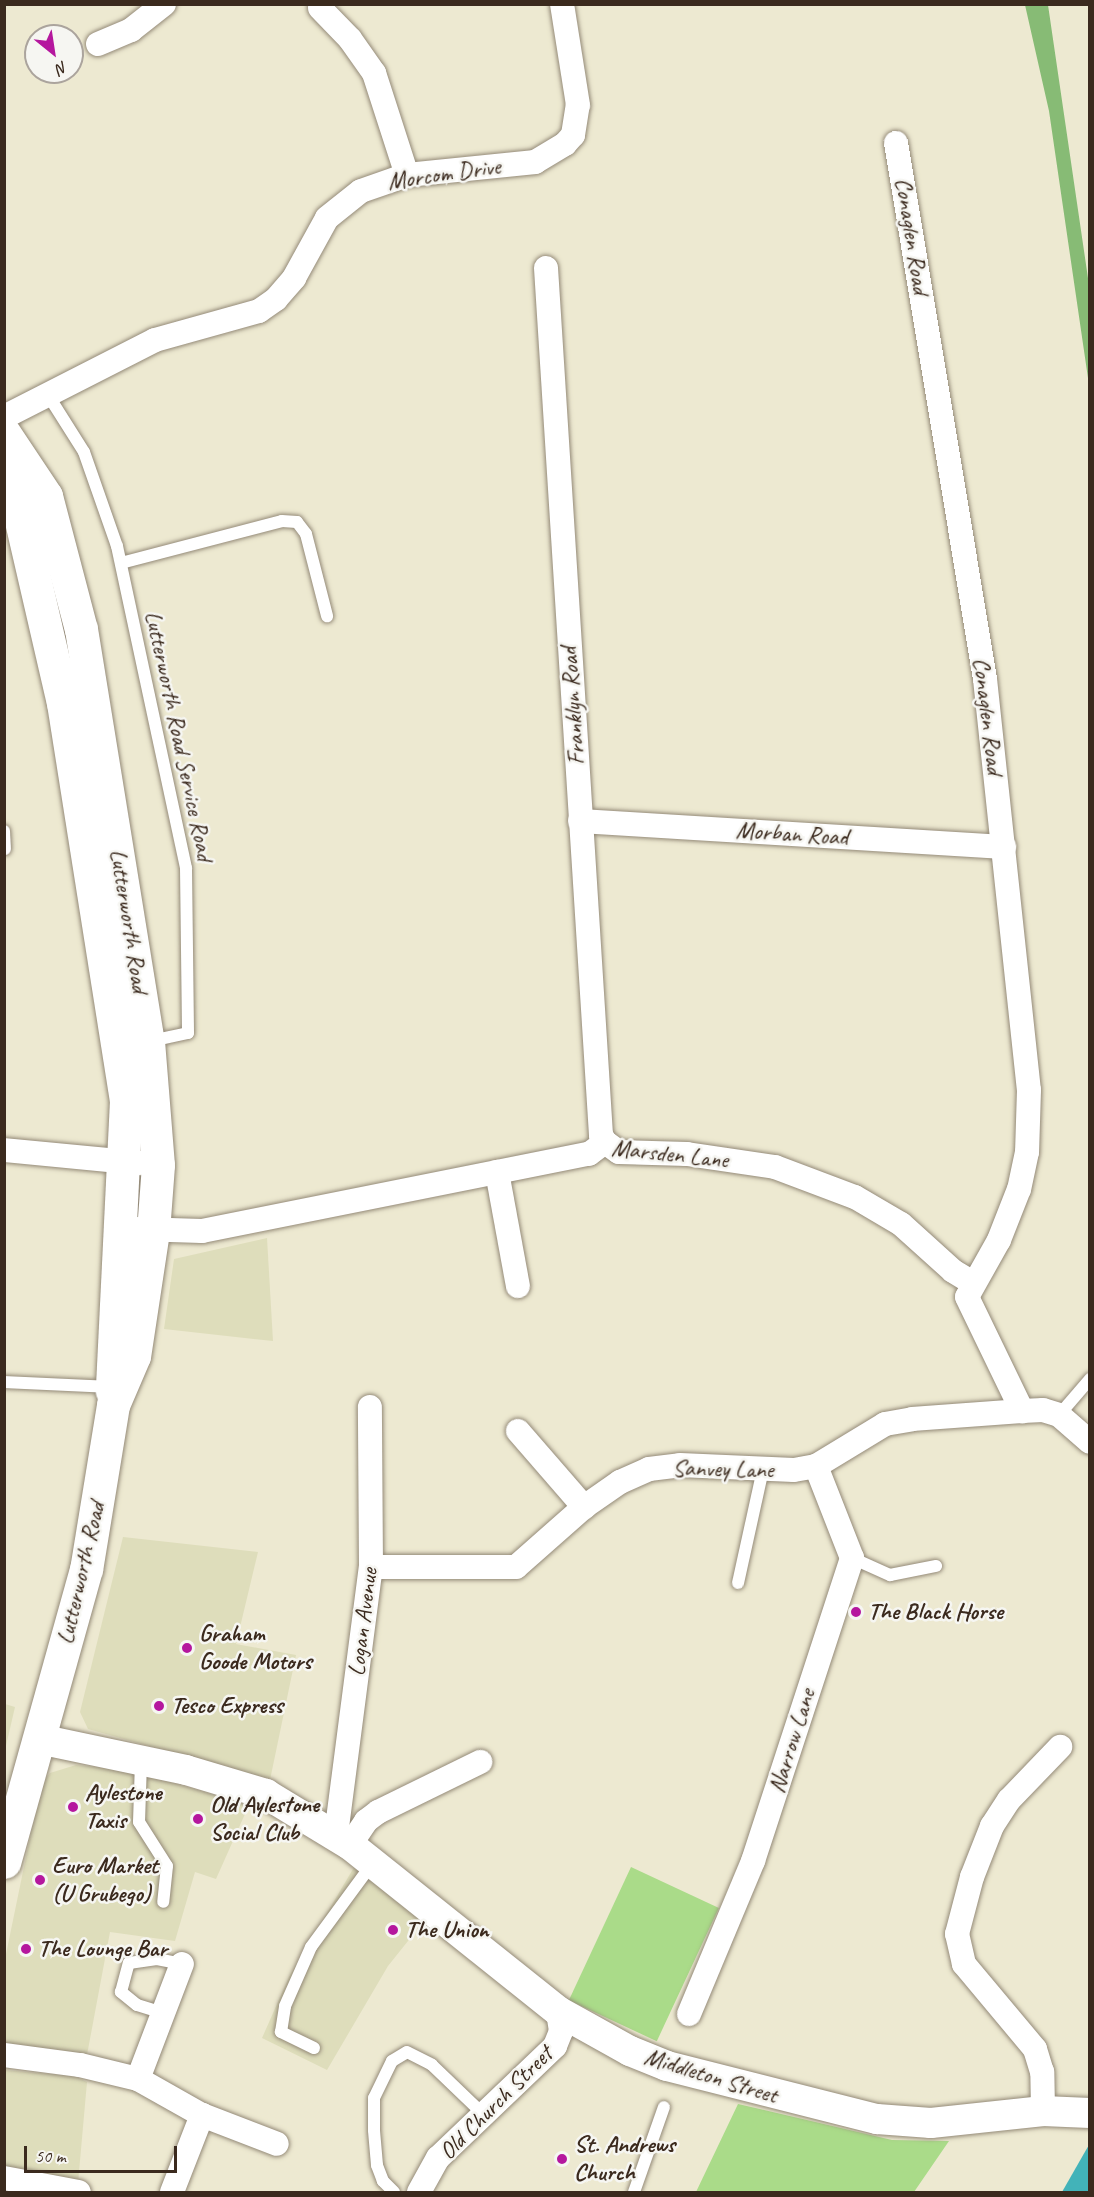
<!DOCTYPE html>
<style>
body{margin:0}
#map{position:relative;width:1094px;height:2197px;overflow:hidden;background:#ede9d1;font-family:Caveat,sans-serif}
div>[style]{position:absolute}
.built>*{inset:0;background:#deddbb}
.green>*{inset:0;background:#aadb89;transform-origin:0 0}
.forest>*{inset:0;background:#87bb75}
.water>*{inset:0;background:#42b3b9}
.roads{filter:drop-shadow(0 0 2px #948a78) drop-shadow(0 0 2px #948a78)}
.service>*{height:12px;margin:-6px;padding:0 6px;transform-origin:6px;border-radius:6px;background:#fff}
.minor>*{height:24px;margin:-12px;padding:0 12px;transform-origin:12px;border-radius:12px;background:#fff}
.tertiary>*{height:30px;margin:-15px;padding:0 15px;transform-origin:15px;border-radius:15px;background:#fff}
.primary>*{height:33px;margin:-16.5px;padding:0 16.5px;transform-origin:16.5px;border-radius:16.5px;background:#fff}
.dots>*{width:16px;height:16px;translate:-50% -50%;box-sizing:border-box;border:3px solid #f6f6f2;border-radius:50%}
span{translate:-50% -50%;white-space:nowrap;text-align:center;line-height:1.15;-webkit-text-stroke:5px #f6f6f2;paint-order:stroke}
.street-label{font-size:24px;color:#3b2a1e}
.poi-label{font-size:24px;color:#3b2a1e;font-weight:700}
.left{translate:0 -50%;text-align:left}
.frame{position:absolute;inset:0;border:6px solid #3b2a1e;pointer-events:none}
.north{position:absolute;left:24px;top:24px;width:60px;height:60px;box-sizing:border-box;background:#f6f6f2;border:2px solid #aba49d;border-radius:50%;rotate:150deg;font-size:16px;font-weight:700;line-height:24px;text-align:center;color:#3b2a1e}
.north::after{content:'';display:block;margin:auto;width:21px;height:27px;background:#b5179e;clip-path:polygon(50% 0,100% 100%,50% 72%,0 100%)}
.scale{position:absolute;left:24px;top:2146px;width:153px;height:27px;box-sizing:border-box;border:3px solid #3b2a1e;border-top:0;padding-left:8px;font-size:18px;line-height:21px;white-space:nowrap;color:#3b2a1e;-webkit-text-stroke:4px #f6f6f2;paint-order:stroke}
</style>
<div id="map">
<div class="built">
<i style="clip-path:polygon(267px 1238px,273px 1341px,164px 1329px,174px 1259px)"></i>
<i style="clip-path:polygon(123px 1537px,258px 1552px,236px 1644px,296px 1655px,270px 1780px,88px 1729px,80px 1712px)"></i>
<i style="clip-path:polygon(5px 1704px,15px 1707px,5px 1750px,4px 1704px)"></i>
<i style="clip-path:polygon(76px 1765px,129px 1770px,249px 1805px,216px 1879px,195px 1872px,175px 1941px,110px 1932px,87px 2055px,5px 2044px,5px 1959px,41px 1784px,50px 1773px)"></i>
<i style="clip-path:polygon(356px 1864px,424px 1921px,388px 1966px,327px 2070px,262px 2038px,289px 1977px)"></i>
<i style="clip-path:polygon(4px 2070px,74px 2076px,87px 2082px,78px 2183px,5px 2168px)"></i>
</div>
<div class="green">
<i style="left:631px;top:1867px;width:97px;height:147px;rotate:25deg"></i>
<i style="clip-path:polygon(738px 2104px,892px 2140px,949px 2141px,914px 2192px,696px 2192px)"></i>
</div>
<div class="forest">
<i style="clip-path:polygon(1025px 5px,1048px 5px,1089px 285px,1089px 385px,1049px 111px)"></i>
</div>
<div class="water">
<i style="clip-path:polygon(1089px 2145px,1089px 2192px,1062px 2192px,1086px 2150px)"></i>
</div>
<div class="roads">
<div class="service">
<i style="left:48px;top:395px;width:67px;rotate:57.7deg"></i>
<i style="left:84px;top:452px;width:100px;rotate:70.7deg"></i>
<i style="left:117px;top:546px;width:329px;rotate:77.9deg"></i>
<i style="left:186px;top:868px;width:165px;rotate:89.3deg"></i>
<i style="left:188px;top:1033px;width:40px;rotate:168deg"></i>
<i style="left:121px;top:563px;width:166px;rotate:-14.6deg"></i>
<i style="left:282px;top:521px;width:15px;rotate:4deg"></i>
<i style="left:297px;top:522px;width:15px;rotate:53deg"></i>
<i style="left:306px;top:534px;width:85px;rotate:75.6deg"></i>
<i style="left:4px;top:831px;width:18px;rotate:87deg"></i>
<i style="left:4px;top:1382px;width:107px;rotate:2.7deg"></i>
<i style="left:1059px;top:1415px;width:48px;rotate:-49.3deg"></i>
<i style="left:852px;top:1558px;width:42px;rotate:24.1deg"></i>
<i style="left:890px;top:1575px;width:47px;rotate:-11.1deg"></i>
<i style="left:738px;top:1583px;width:117px;rotate:-77.6deg"></i>
<i style="left:141px;top:1762px;width:60px;rotate:91.9deg"></i>
<i style="left:139px;top:1822px;width:52px;rotate:57.5deg"></i>
<i style="left:167px;top:1866px;width:36px;rotate:96deg"></i>
<i style="left:163px;top:2013px;width:27px;rotate:-163deg"></i>
<i style="left:137px;top:2005px;width:21px;rotate:-141deg"></i>
<i style="left:121px;top:1992px;width:30px;rotate:-75deg"></i>
<i style="left:129px;top:1963px;width:28px;rotate:-8deg"></i>
<i style="left:157px;top:1959px;width:25px;rotate:11deg"></i>
<i style="left:314px;top:2048px;width:37px;rotate:-154deg"></i>
<i style="left:281px;top:2032px;width:26px;rotate:-81deg"></i>
<i style="left:285px;top:2006px;width:64px;rotate:-66.2deg"></i>
<i style="left:311px;top:1947px;width:103px;rotate:-53.7deg"></i>
<i style="left:394px;top:2192px;width:16px;rotate:-135deg"></i>
<i style="left:383px;top:2181px;width:17px;rotate:-111deg"></i>
<i style="left:377px;top:2165px;width:35px;rotate:-95deg"></i>
<i style="left:374px;top:2130px;width:32px;rotate:-90deg"></i>
<i style="left:374px;top:2098px;width:41px;rotate:-64.1deg"></i>
<i style="left:392px;top:2061px;width:17px;rotate:-31deg"></i>
<i style="left:407px;top:2052px;width:28px;rotate:27deg"></i>
<i style="left:432px;top:2065px;width:69px;rotate:43.8deg"></i>
<i style="left:634px;top:2192px;width:90px;rotate:-70.6deg"></i>
</div>
<div class="minor">
<i style="left:320px;top:8px;width:43px;rotate:45.9deg"></i>
<i style="left:350px;top:39px;width:42px;rotate:54.8deg"></i>
<i style="left:374px;top:73px;width:107px;rotate:72.1deg"></i>
<i style="left:98px;top:44px;width:36px;rotate:-23deg"></i>
<i style="left:131px;top:30px;width:42px;rotate:-38.2deg"></i>
<i style="left:896px;top:143px;width:543px;rotate:80.57deg"></i>
<i style="left:985px;top:679px;width:413px;rotate:83.9deg"></i>
<i style="left:1029px;top:1090px;width:62px;rotate:91.8deg"></i>
<i style="left:1027px;top:1152px;width:38px;rotate:102deg"></i>
<i style="left:1019px;top:1189px;width:55px;rotate:111.4deg"></i>
<i style="left:999px;top:1240px;width:65px;rotate:119.3deg"></i>
<i style="left:967px;top:1297px;width:127px;rotate:64.2deg"></i>
<i style="left:1022px;top:1411px;width:21px;rotate:-3deg"></i>
<i style="left:1043px;top:1410px;width:17px;rotate:17deg"></i>
<i style="left:1059px;top:1415px;width:41px;rotate:41.1deg"></i>
<i style="left:546px;top:268px;width:869px;rotate:86.37deg"></i>
<i style="left:601px;top:1135px;width:8px;rotate:60deg"></i>
<i style="left:4px;top:417px;width:169px;rotate:-27deg"></i>
<i style="left:155px;top:340px;width:108px;rotate:-15.6deg"></i>
<i style="left:259px;top:311px;width:21px;rotate:-35deg"></i>
<i style="left:276px;top:299px;width:28px;rotate:-49deg"></i>
<i style="left:294px;top:278px;width:68px;rotate:-61.2deg"></i>
<i style="left:327px;top:218px;width:43px;rotate:-38.5deg"></i>
<i style="left:361px;top:191px;width:49px;rotate:-19.2deg"></i>
<i style="left:407px;top:175px;width:129px;rotate:-5.8deg"></i>
<i style="left:535px;top:162px;width:35px;rotate:-31deg"></i>
<i style="left:565px;top:144px;width:12px;rotate:-48deg"></i>
<i style="left:573px;top:135px;width:30px;rotate:-81deg"></i>
<i style="left:578px;top:105px;width:102px;rotate:-99deg"></i>
<i style="left:580px;top:821px;width:425px;rotate:3.5deg"></i>
<i style="left:4px;top:1150px;width:137px;rotate:5.5deg"></i>
<i style="left:497px;top:1172px;width:116px;rotate:79.6deg"></i>
<i style="left:138px;top:1229px;width:64px;rotate:1.8deg"></i>
<i style="left:202px;top:1231px;width:395px;rotate:-11.3deg"></i>
<i style="left:589px;top:1154px;width:20px;rotate:-37deg"></i>
<i style="left:605px;top:1142px;width:17px;rotate:36deg"></i>
<i style="left:619px;top:1152px;width:68px;rotate:1.7deg"></i>
<i style="left:687px;top:1154px;width:89px;rotate:8.4deg"></i>
<i style="left:775px;top:1167px;width:85px;rotate:20.6deg"></i>
<i style="left:855px;top:1197px;width:53px;rotate:30.4deg"></i>
<i style="left:901px;top:1224px;width:70px;rotate:42.1deg"></i>
<i style="left:953px;top:1271px;width:23px;rotate:31deg"></i>
<i style="left:518px;top:1431px;width:101px;rotate:49deg"></i>
<i style="left:371px;top:1567px;width:145px"></i>
<i style="left:516px;top:1567px;width:91px;rotate:-41.4deg"></i>
<i style="left:584px;top:1507px;width:44px;rotate:-34.8deg"></i>
<i style="left:620px;top:1482px;width:32px;rotate:-24deg"></i>
<i style="left:649px;top:1469px;width:31px;rotate:-7deg"></i>
<i style="left:680px;top:1465px;width:114px;rotate:2.5deg"></i>
<i style="left:794px;top:1470px;width:22px;rotate:-10deg"></i>
<i style="left:816px;top:1466px;width:81px;rotate:-31.3deg"></i>
<i style="left:885px;top:1424px;width:27px;rotate:-10deg"></i>
<i style="left:912px;top:1419px;width:110px;rotate:-4.2deg"></i>
<i style="left:336px;top:1835px;width:270px;rotate:-82.6deg"></i>
<i style="left:371px;top:1567px;width:160px;rotate:-90.4deg"></i>
<i style="left:350px;top:1845px;width:29px;rotate:-56deg"></i>
<i style="left:366px;top:1821px;width:15px;rotate:-37deg"></i>
<i style="left:378px;top:1812px;width:114px;rotate:-26.1deg"></i>
<i style="left:689px;top:2014px;width:166px;rotate:-67.3deg"></i>
<i style="left:753px;top:1861px;width:319px;rotate:-71.9deg"></i>
<i style="left:852px;top:1558px;width:99px;rotate:-111.4deg"></i>
<i style="left:4px;top:2055px;width:77px;rotate:7.5deg"></i>
<i style="left:80px;top:2065px;width:60px;rotate:13.6deg"></i>
<i style="left:138px;top:2079px;width:73px;rotate:29.4deg"></i>
<i style="left:202px;top:2115px;width:80px;rotate:21.1deg"></i>
<i style="left:138px;top:2079px;width:123px;rotate:-69.1deg"></i>
<i style="left:1043px;top:2111px;width:39px;rotate:-91deg"></i>
<i style="left:1042px;top:2072px;width:24px;rotate:-107deg"></i>
<i style="left:1035px;top:2049px;width:111px;rotate:-129.9deg"></i>
<i style="left:964px;top:1964px;width:31px;rotate:-103deg"></i>
<i style="left:957px;top:1934px;width:59px;rotate:-75.3deg"></i>
<i style="left:972px;top:1877px;width:55px;rotate:-68.6deg"></i>
<i style="left:992px;top:1826px;width:31px;rotate:-57deg"></i>
<i style="left:1009px;top:1800px;width:74px;rotate:-46.1deg"></i>
<i style="left:4px;top:2178px;width:76px;rotate:10.6deg"></i>
<i style="left:172px;top:2192px;width:83px;rotate:-68.7deg"></i>
<i style="left:419px;top:2192px;width:39px;rotate:-61deg"></i>
<i style="left:438px;top:2158px;width:162px;rotate:-43.7deg"></i>
<i style="left:555px;top:2046px;width:16px;rotate:-68deg"></i>
<i style="left:561px;top:2031px;width:20px;rotate:-99deg"></i>
</div>
<div class="tertiary">
<i style="left:39px;top:1739px;width:150px;rotate:11.9deg"></i>
<i style="left:186px;top:1770px;width:84px;rotate:16.7deg"></i>
<i style="left:266px;top:1794px;width:98px;rotate:31.3deg"></i>
<i style="left:350px;top:1845px;width:266px;rotate:38.6deg"></i>
<i style="left:558px;top:2011px;width:82px;rotate:29.1deg"></i>
<i style="left:630px;top:2051px;width:40px;rotate:22deg"></i>
<i style="left:667px;top:2066px;width:217px;rotate:14.2deg"></i>
<i style="left:877px;top:2119px;width:54px;rotate:4.2deg"></i>
<i style="left:931px;top:2123px;width:113px;rotate:-6.1deg"></i>
<i style="left:1043px;top:2111px;width:47px;rotate:2.4deg"></i>
</div>
<div class="primary">
<i style="left:4px;top:433px;width:76px;rotate:56.3deg"></i>
<i style="left:46px;top:496px;width:138px;rotate:75.3deg"></i>
<i style="left:81px;top:629px;width:417px;rotate:80.8deg"></i>
<i style="left:148px;top:1041px;width:124px;rotate:85.4deg"></i>
<i style="left:158px;top:1165px;width:66px;rotate:94.3deg"></i>
<i style="left:153px;top:1231px;width:126px;rotate:98.6deg"></i>
<i style="left:134px;top:1356px;width:53px;rotate:113.2deg"></i>
<i style="left:113px;top:1405px;width:166px;rotate:99.3deg"></i>
<i style="left:86px;top:1569px;width:304px;rotate:105.6deg"></i>
<i style="left:12px;top:452px;width:56px;rotate:83.9deg"></i>
<i style="left:18px;top:508px;width:200px;rotate:77deg"></i>
<i style="left:63px;top:703px;width:402px;rotate:81deg"></i>
<i style="left:126px;top:1100px;width:291px;rotate:92.8deg"></i>
</div>
</div>
<div class="dots">
<i style="left:856px;top:1612px;background:#b5179e"></i>
<i style="left:187px;top:1648px;background:#b5179e"></i>
<i style="left:159px;top:1706px;background:#b5179e"></i>
<i style="left:73px;top:1807px;background:#b5179e"></i>
<i style="left:198px;top:1819px;background:#b5179e"></i>
<i style="left:40px;top:1880px;background:#b5179e"></i>
<i style="left:393px;top:1930px;background:#b5179e"></i>
<i style="left:26px;top:1949px;background:#b5179e"></i>
<i style="left:562px;top:2159px;background:#b5179e"></i>
</div>
<div class="street-label">
<span style="left:444px;top:174px;rotate:-8deg">Morcom Drive</span>
<span style="left:912px;top:236px;rotate:81deg">Conaglen Road</span>
<span style="left:573px;top:706px;rotate:-94deg">Franklyn Road</span>
<span style="left:988px;top:716px;rotate:83deg">Conaglen Road</span>
<span style="left:179px;top:736px;rotate:78deg">Lutterworth Road Service Road</span>
<span style="left:792px;top:834px;rotate:4deg">Morban Road</span>
<span style="left:129px;top:921px;rotate:81deg">Lutterworth Road</span>
<span style="left:670px;top:1154px;rotate:6deg">Marsden Lane</span>
<span style="left:723px;top:1469px;rotate:1deg">Sanvey Lane</span>
<span style="left:81px;top:1573px;rotate:-77deg">Lutterworth Road</span>
<span style="left:363px;top:1622px;rotate:-83deg">Logan Avenue</span>
<span style="left:792px;top:1741px;rotate:-73deg">Narrow Lane</span>
<span style="left:711px;top:2076px;rotate:17deg">Middleton Street</span>
<span style="left:496px;top:2103px;rotate:-45deg">Old Church Street</span>
</div>
<div class="poi-label">
<span class="left" style="left:868px;top:1612px">The Black Horse</span>
<span class="left" style="left:199px;top:1648px">Graham<br>Goode Motors</span>
<span class="left" style="left:171px;top:1706px">Tesco Express</span>
<span class="left" style="left:85px;top:1807px">Aylestone<br>Taxis</span>
<span class="left" style="left:210px;top:1819px">Old Aylestone<br>Social Club</span>
<span class="left" style="left:52px;top:1880px">Euro Market<br>(U Grubego)</span>
<span class="left" style="left:405px;top:1930px">The Union</span>
<span class="left" style="left:38px;top:1949px">The Lounge Bar</span>
<span class="left" style="left:574px;top:2159px">St. Andrews<br>Church</span>
</div>
<div class="frame"></div>
<div class="north">N</div>
<div class="scale">50 m</div>
</div>
